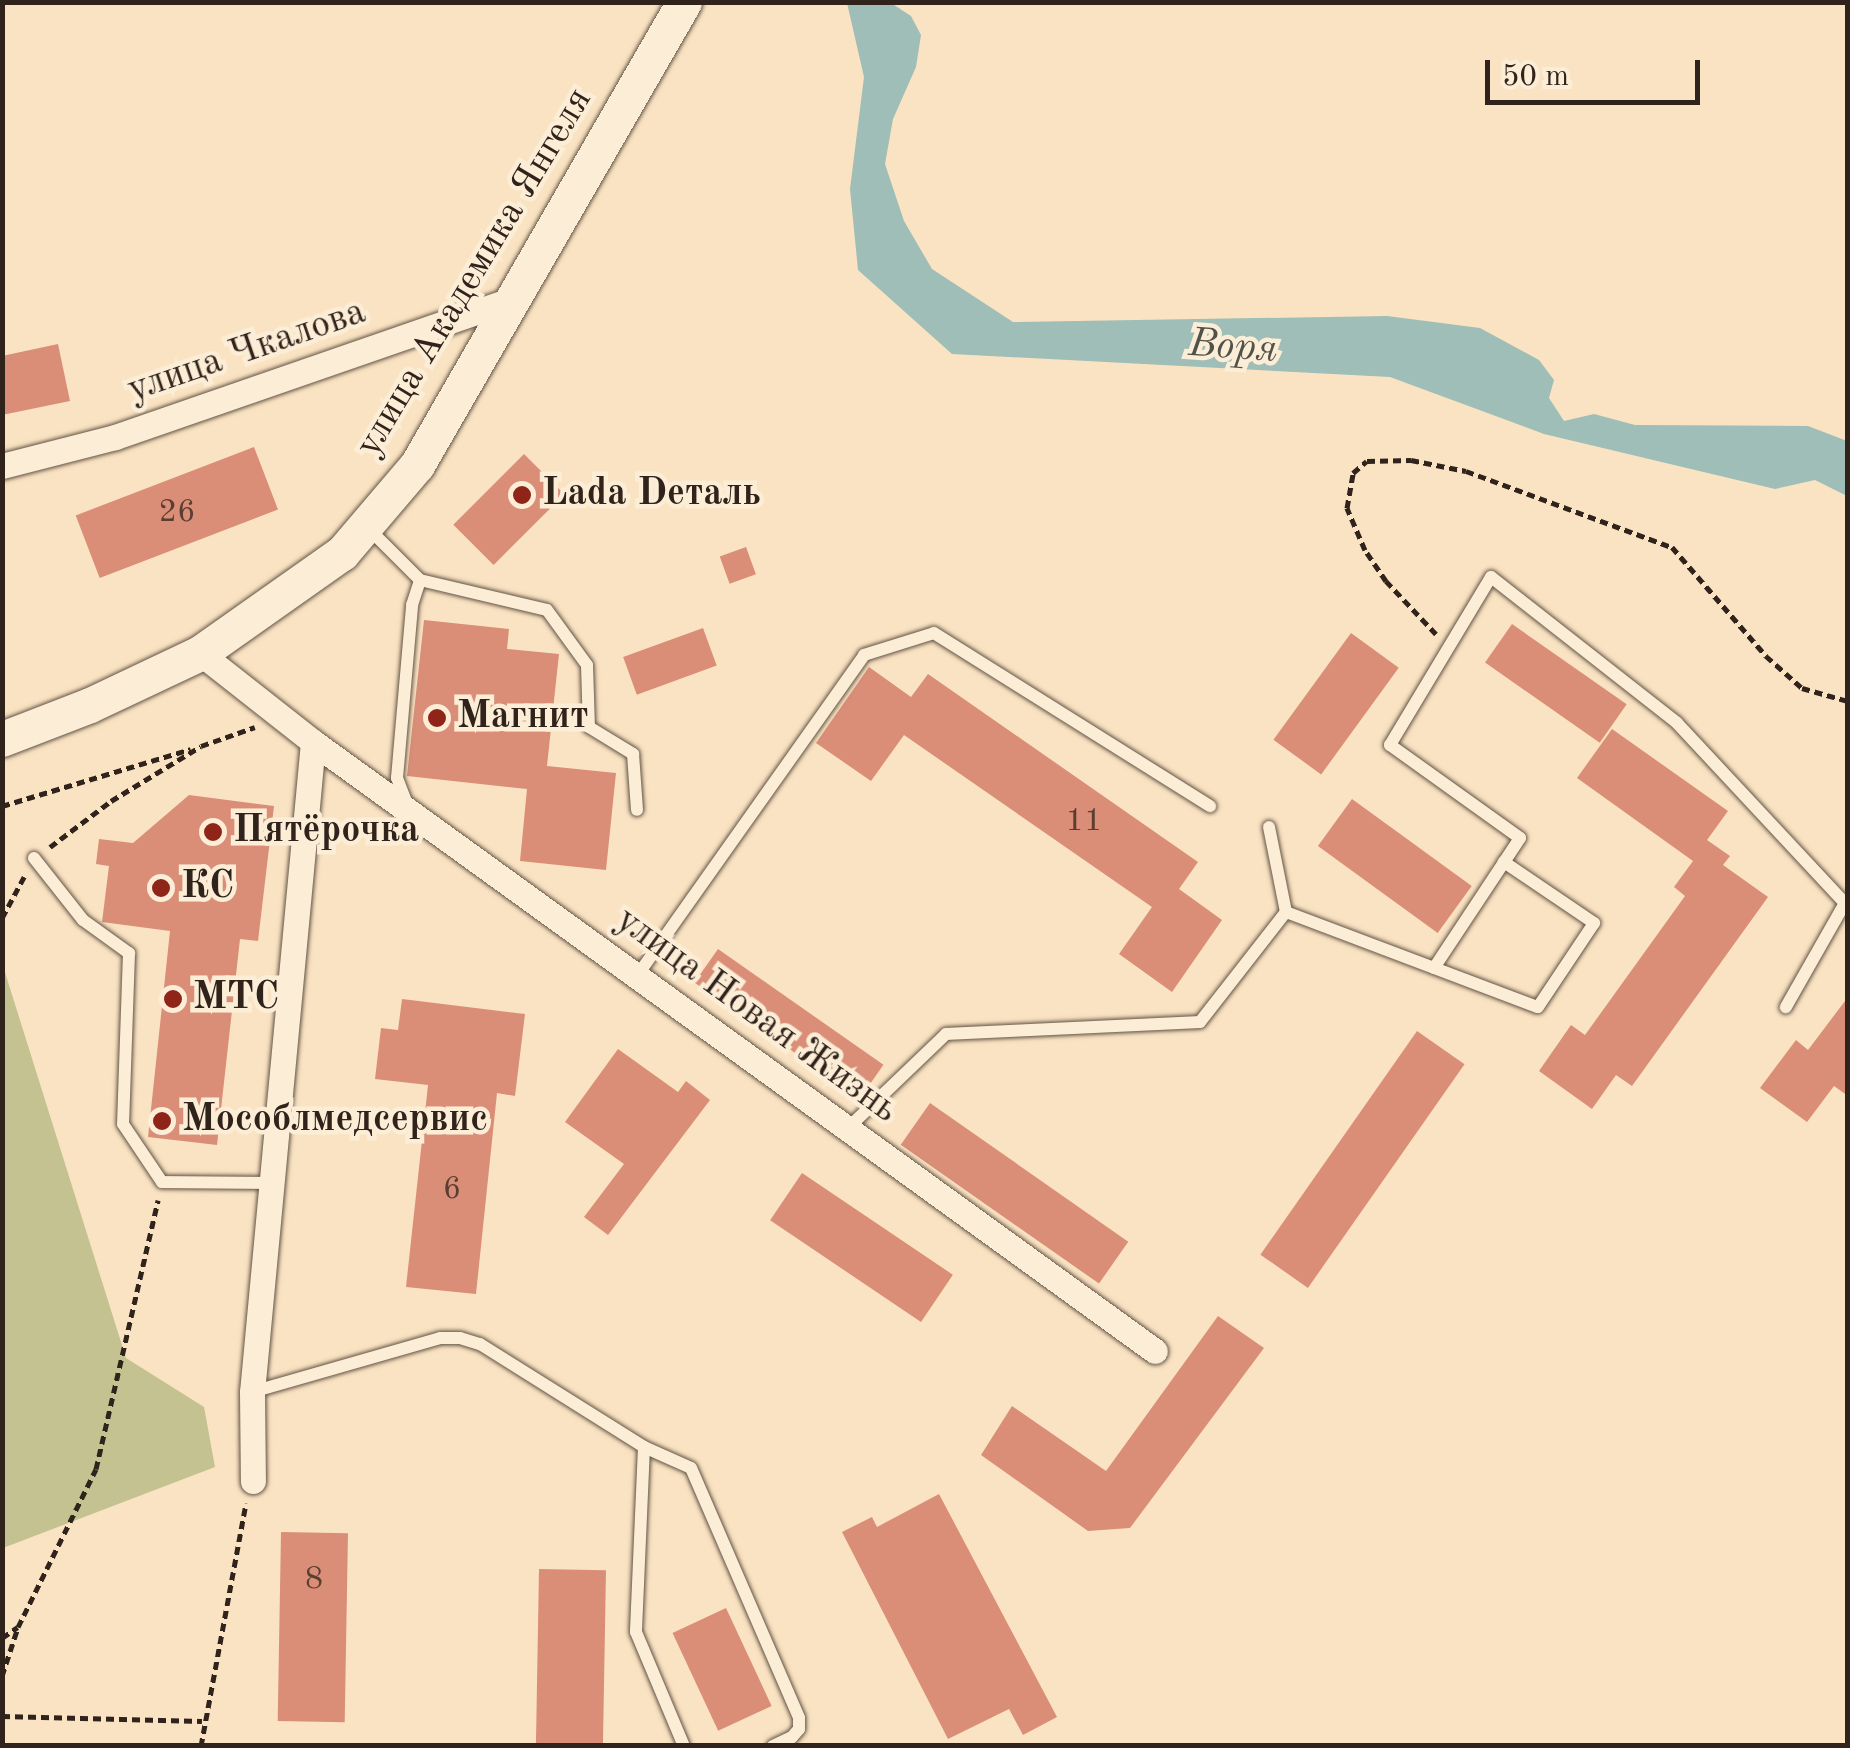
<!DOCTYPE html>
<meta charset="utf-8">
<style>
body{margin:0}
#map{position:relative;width:1850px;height:1748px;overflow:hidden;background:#fae3c2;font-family:"Old Standard TT",serif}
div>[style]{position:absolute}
.green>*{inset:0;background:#c3c290}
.water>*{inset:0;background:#9ebeb7}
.building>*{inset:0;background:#da8e77;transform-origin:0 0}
.path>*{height:5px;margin-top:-2.5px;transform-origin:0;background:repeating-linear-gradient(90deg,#30231b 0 8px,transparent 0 13px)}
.roads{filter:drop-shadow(0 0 2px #625345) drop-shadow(0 0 2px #625345)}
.service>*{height:12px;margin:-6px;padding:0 6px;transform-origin:6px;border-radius:6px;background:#fcedd7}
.minor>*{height:25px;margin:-12.5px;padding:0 12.5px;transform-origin:12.5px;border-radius:12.5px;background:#fcedd7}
.secondary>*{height:35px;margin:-17.5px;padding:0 17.5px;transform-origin:17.5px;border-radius:17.5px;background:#fcedd7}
.dots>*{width:28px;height:28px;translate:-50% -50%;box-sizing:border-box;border:5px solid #fcedd7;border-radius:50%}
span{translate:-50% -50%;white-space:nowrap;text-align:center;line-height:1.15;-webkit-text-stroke:9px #fcedd7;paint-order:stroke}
.number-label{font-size:32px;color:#5a3e32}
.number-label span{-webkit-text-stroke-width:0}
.street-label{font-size:38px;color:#30231b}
.poi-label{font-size:38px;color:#30231b;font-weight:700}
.left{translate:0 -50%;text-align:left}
.water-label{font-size:40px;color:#51524a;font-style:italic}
.frame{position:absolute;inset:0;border:5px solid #30231b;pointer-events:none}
.scale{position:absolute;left:1485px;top:60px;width:215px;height:45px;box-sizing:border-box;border:5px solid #30231b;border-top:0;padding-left:12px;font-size:30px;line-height:35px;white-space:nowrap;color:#30231b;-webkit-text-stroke:8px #fcedd7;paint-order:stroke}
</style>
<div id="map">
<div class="green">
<i style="clip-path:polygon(3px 966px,126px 1358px,204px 1407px,215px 1467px,3px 1548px)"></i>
</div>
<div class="water">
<i style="clip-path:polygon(847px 3px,891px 3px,911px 16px,921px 35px,916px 67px,893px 119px,885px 164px,904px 221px,932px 269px,1013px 322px,1387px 316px,1480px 328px,1539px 360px,1554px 380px,1549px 398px,1564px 421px,1594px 414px,1635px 425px,1808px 426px,1847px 441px,1847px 496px,1815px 480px,1775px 489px,1544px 434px,1390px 377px,952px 354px,858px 270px,850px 189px,864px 77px)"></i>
</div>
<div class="building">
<i style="clip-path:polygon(58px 344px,70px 401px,2px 415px,2px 356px)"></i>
<i style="left:254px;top:447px;width:67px;height:191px;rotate:69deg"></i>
<i style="left:524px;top:454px;width:57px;height:100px;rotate:45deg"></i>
<i style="left:746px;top:547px;width:29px;height:28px;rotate:70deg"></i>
<i style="clip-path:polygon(424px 620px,509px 629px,507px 649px,559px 654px,547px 766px,616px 773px,606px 870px,520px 861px,527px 789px,407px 776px)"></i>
<i style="left:1512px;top:624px;width:140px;height:47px;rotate:35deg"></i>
<i style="left:703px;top:628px;width:40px;height:85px;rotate:70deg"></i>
<i style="left:1351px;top:633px;width:59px;height:132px;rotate:36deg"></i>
<i style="clip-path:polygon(869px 667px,911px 697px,928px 674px,1198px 862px,1179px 889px,1222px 920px,1172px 992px,1119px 954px,1152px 907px,904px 735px,871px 781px,816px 743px)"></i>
<i style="clip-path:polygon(1612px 729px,1728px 811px,1707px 840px,1730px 856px,1723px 865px,1768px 897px,1632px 1086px,1616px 1075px,1592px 1109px,1539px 1071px,1571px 1025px,1585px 1035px,1685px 896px,1674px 887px,1693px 861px,1577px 778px)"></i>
<i style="clip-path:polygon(189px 795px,274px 806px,258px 941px,240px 939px,217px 1145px,148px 1137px,170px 931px,102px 922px,109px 866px,96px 864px,99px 839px,133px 843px)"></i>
<i style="left:1352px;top:799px;width:148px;height:58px;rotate:36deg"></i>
<i style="left:718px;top:949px;width:202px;height:41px;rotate:35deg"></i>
<i style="clip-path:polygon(1848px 997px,1848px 1096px,1834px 1086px,1807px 1122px,1760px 1088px,1796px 1040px,1808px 1050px)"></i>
<i style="clip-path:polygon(402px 999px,525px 1014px,515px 1096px,497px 1093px,476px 1294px,406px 1287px,428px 1085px,375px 1079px,381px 1028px,398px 1030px)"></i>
<i style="left:1417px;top:1031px;width:58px;height:273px;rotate:35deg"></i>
<i style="clip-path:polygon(618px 1049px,678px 1092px,686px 1081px,710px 1100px,608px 1235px,584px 1217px,624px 1164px,565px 1122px)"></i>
<i style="left:930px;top:1103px;width:242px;height:51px;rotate:35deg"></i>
<i style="left:802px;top:1173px;width:182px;height:57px;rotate:34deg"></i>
<i style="clip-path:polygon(1218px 1316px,1264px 1348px,1130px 1528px,1088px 1531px,981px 1455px,1012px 1406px,1106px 1471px)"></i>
<i style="clip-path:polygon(939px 1494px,1057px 1717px,1023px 1735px,1009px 1709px,948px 1739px,842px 1532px,872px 1517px,877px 1527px)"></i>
<i style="left:281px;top:1532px;width:67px;height:189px;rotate:1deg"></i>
<i style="left:539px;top:1569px;width:67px;height:177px;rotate:1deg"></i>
<i style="left:726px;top:1608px;width:108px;height:59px;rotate:65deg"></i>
</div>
<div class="path">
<i style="left:1436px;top:634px;width:73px;rotate:-133.3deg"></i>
<i style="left:1386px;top:581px;width:37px;rotate:-124deg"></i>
<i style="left:1365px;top:550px;width:46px;rotate:-113.2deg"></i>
<i style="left:1347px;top:508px;width:36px;rotate:-80deg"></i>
<i style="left:1353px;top:473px;width:18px;rotate:-41deg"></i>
<i style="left:1367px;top:461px;width:44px;rotate:-1.3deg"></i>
<i style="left:1411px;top:460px;width:56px;rotate:11.3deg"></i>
<i style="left:1466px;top:471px;width:220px;rotate:20.3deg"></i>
<i style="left:1672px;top:547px;width:144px;rotate:49.2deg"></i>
<i style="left:1766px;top:656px;width:48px;rotate:41.6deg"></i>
<i style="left:1802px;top:688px;width:48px;rotate:15.8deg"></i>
<i style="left:2px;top:806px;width:197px;rotate:-16.8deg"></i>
<i style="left:50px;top:847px;width:76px;rotate:-37deg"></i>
<i style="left:111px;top:801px;width:105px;rotate:-31.4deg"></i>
<i style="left:201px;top:746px;width:57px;rotate:-19.4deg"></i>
<i style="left:2px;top:918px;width:47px;rotate:-61.8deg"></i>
<i style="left:2px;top:1638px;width:19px;rotate:-35deg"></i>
<i style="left:18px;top:1627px;width:176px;rotate:-63.7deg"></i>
<i style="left:96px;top:1469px;width:276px;rotate:-77deg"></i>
<i style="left:2px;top:1676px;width:48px;rotate:-71.9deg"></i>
<i style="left:2px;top:1716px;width:200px;rotate:1.4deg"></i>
<i style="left:201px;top:1746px;width:247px;rotate:-79.5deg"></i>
</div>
<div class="roads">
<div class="service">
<i style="left:367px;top:527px;width:75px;rotate:45deg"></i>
<i style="left:420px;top:580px;width:130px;rotate:13.3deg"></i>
<i style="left:547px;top:610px;width:68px;rotate:54deg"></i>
<i style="left:587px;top:665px;width:62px;rotate:88.2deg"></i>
<i style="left:589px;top:727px;width:52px;rotate:31.5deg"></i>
<i style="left:633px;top:754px;width:56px;rotate:85.9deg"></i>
<i style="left:407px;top:804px;width:28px;rotate:-111deg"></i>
<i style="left:397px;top:778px;width:174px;rotate:-85deg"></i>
<i style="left:412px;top:605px;width:26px;rotate:-72deg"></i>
<i style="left:1269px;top:827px;width:87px;rotate:78.7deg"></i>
<i style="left:34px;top:858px;width:79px;rotate:51.7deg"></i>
<i style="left:83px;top:920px;width:57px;rotate:35.7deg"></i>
<i style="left:129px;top:953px;width:171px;rotate:92deg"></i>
<i style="left:123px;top:1124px;width:70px;rotate:56.1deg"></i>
<i style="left:162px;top:1182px;width:107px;rotate:0.5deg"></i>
<i style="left:1434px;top:968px;width:156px;rotate:-56.5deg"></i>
<i style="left:1520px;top:838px;width:160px;rotate:-144.4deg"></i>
<i style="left:1390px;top:745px;width:196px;rotate:-59deg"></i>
<i style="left:1491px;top:577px;width:236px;rotate:38.1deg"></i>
<i style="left:1677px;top:723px;width:246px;rotate:47deg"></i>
<i style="left:1845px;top:903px;width:120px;rotate:119.6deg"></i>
<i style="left:637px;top:976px;width:393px;rotate:-54.7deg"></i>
<i style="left:864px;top:655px;width:73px;rotate:-17.4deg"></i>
<i style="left:934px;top:633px;width:326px;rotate:32.1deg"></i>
<i style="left:847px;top:1129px;width:137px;rotate:-43.8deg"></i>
<i style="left:946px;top:1034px;width:254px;rotate:-2.7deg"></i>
<i style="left:1200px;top:1022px;width:140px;rotate:-52deg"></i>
<i style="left:1286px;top:912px;width:269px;rotate:20.7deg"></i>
<i style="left:1538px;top:1007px;width:101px;rotate:-56.3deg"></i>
<i style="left:1594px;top:923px;width:109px;rotate:-145.9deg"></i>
<i style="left:252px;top:1392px;width:196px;rotate:-16deg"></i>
<i style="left:440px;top:1338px;width:20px"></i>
<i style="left:460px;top:1338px;width:21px;rotate:17deg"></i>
<i style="left:480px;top:1344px;width:194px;rotate:32.1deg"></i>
<i style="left:644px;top:1447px;width:51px;rotate:24.1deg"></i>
<i style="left:691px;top:1468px;width:272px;rotate:66.6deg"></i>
<i style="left:799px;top:1718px;width:11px;rotate:90deg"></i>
<i style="left:799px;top:1729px;width:11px;rotate:131deg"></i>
<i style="left:792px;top:1737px;width:21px;rotate:155deg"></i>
<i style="left:644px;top:1447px;width:185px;rotate:92.5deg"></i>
<i style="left:636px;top:1632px;width:124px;rotate:67.2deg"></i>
</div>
<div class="minor">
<i style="left:2px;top:466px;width:117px;rotate:-14.4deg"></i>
<i style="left:115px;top:437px;width:421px;rotate:-19.1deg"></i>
<i style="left:200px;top:653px;width:144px;rotate:38.2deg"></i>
<i style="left:313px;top:742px;width:653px;rotate:95.36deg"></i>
<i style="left:252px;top:1392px;width:89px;rotate:89.4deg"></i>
<i style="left:313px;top:742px;width:1039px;rotate:35.88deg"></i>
</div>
<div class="secondary">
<i style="left:2px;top:739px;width:94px;rotate:-21.1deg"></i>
<i style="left:90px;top:705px;width:122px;rotate:-25.3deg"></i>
<i style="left:200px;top:653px;width:174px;rotate:-35.2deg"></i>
<i style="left:342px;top:553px;width:116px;rotate:-49.6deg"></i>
<i style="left:417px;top:465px;width:534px;rotate:-60.03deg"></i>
</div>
</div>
<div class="dots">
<i style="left:522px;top:495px;background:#8f2418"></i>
<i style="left:437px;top:718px;background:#8f2418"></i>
<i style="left:213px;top:832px;background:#8f2418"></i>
<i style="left:161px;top:888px;background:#8f2418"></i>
<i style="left:173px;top:999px;background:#8f2418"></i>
<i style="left:162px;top:1121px;background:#8f2418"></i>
</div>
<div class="number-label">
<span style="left:177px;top:513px">26</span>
<span style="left:1084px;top:822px">11</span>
<span style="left:452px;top:1190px">6</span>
<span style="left:314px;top:1580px">8</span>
</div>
<div class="street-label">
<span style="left:475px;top:273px;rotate:-59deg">улица Академика Янгеля</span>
<span style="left:247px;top:352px;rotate:-19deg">улица Чкалова</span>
<span style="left:756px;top:1016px;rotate:36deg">улица Новая Жизнь</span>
</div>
<div class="poi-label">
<span class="left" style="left:542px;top:495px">Lada Dеталь</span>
<span class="left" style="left:457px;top:718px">Магнит</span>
<span class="left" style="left:233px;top:832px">Пятёрочка</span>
<span class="left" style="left:181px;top:888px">КС</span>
<span class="left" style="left:193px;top:999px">МТС</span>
<span class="left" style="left:182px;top:1121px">Мособлмедсервис</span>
</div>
<div class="water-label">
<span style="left:1233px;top:348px;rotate:4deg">Воря</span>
</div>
<div class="frame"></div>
<div class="scale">50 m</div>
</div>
